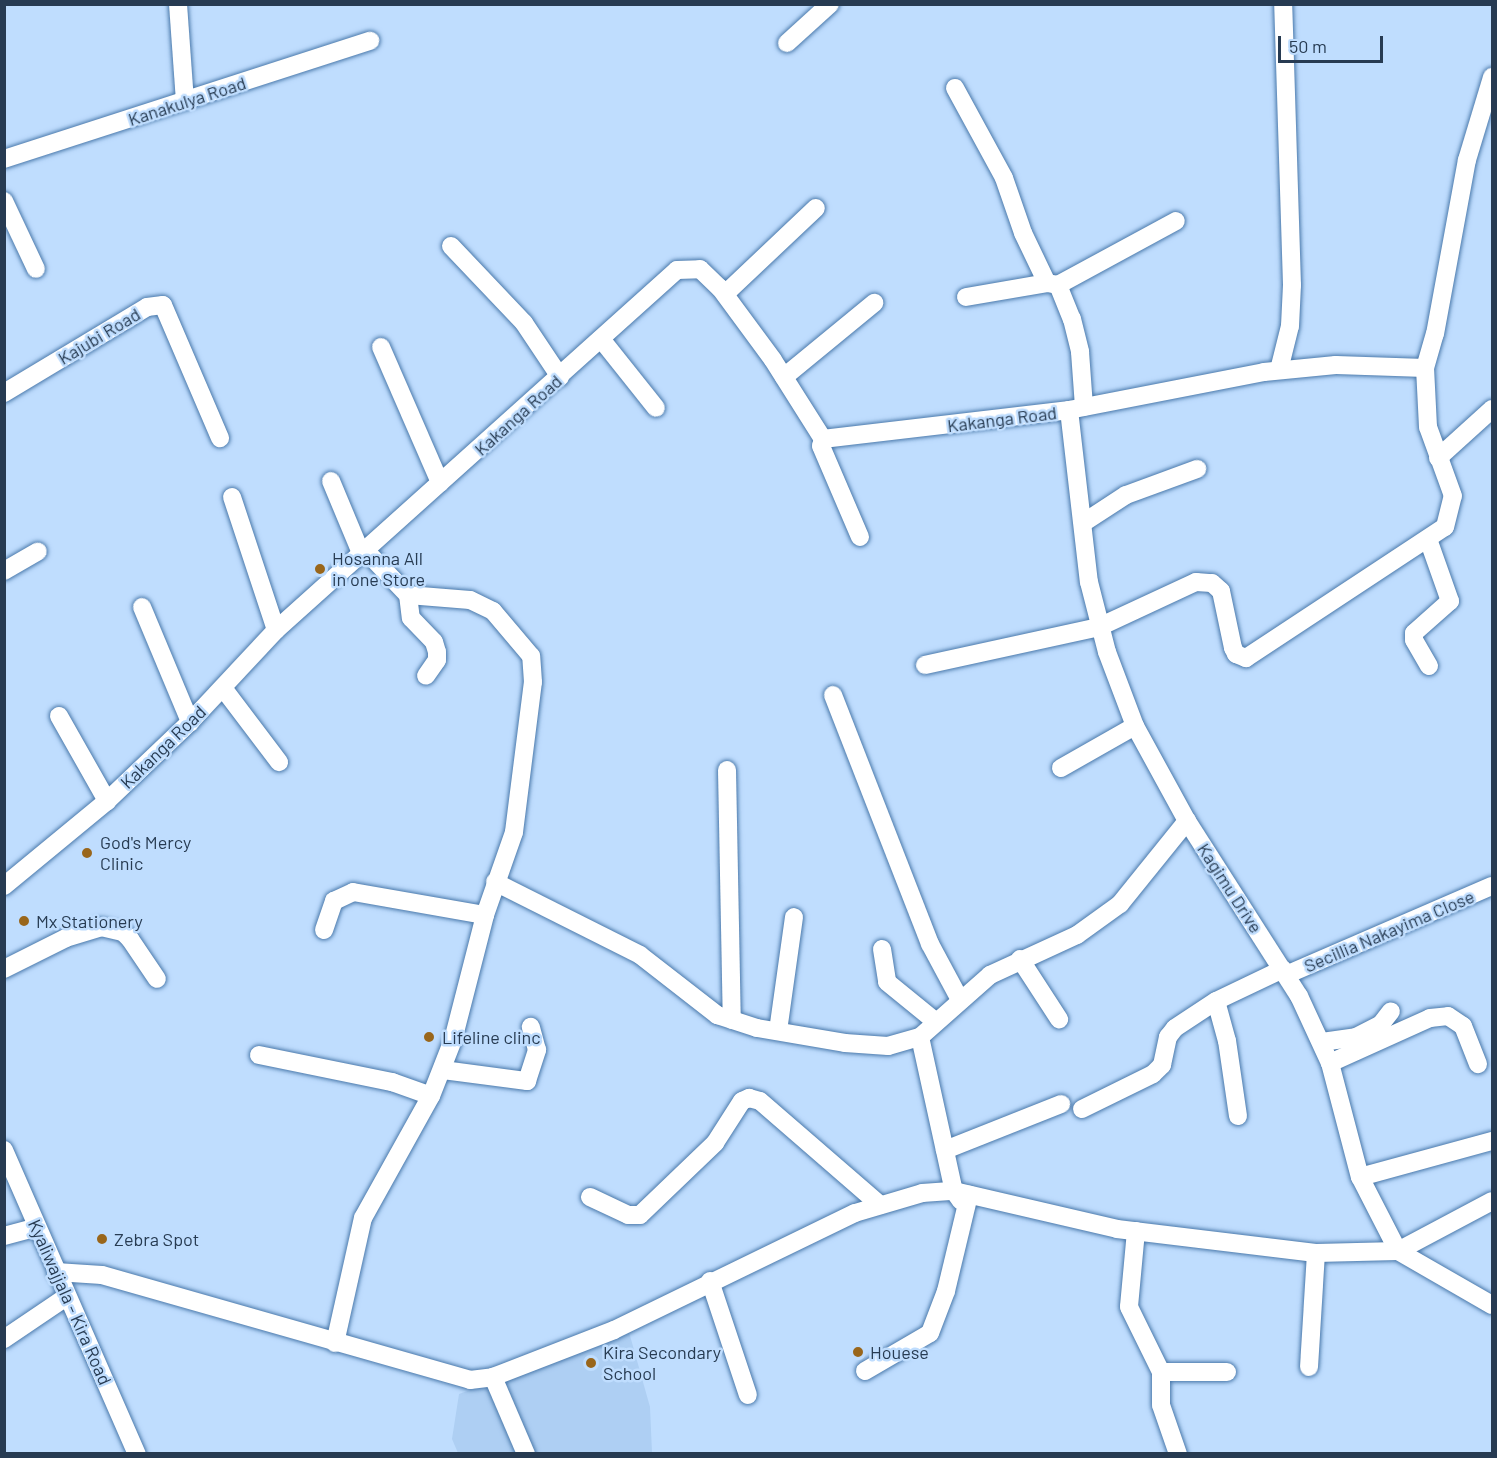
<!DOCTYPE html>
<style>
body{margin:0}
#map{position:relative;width:1497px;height:1458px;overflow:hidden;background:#bfddfe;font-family:Barlow,sans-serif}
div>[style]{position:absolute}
.built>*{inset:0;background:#aecff3}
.roads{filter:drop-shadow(0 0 2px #4a79ab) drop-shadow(0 0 2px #4a79ab)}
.minor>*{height:18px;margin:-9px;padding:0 9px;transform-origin:9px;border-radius:9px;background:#fff}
.dots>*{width:16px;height:16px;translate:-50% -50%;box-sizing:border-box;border:3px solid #bfddfe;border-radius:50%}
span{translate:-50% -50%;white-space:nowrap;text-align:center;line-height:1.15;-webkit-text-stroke:5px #bfddfe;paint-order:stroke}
.street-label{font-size:18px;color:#273b52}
.poi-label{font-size:18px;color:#273b52}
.left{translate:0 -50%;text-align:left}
.frame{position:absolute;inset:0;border:6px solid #273b52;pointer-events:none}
.scale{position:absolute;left:1278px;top:36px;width:105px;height:27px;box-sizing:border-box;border:3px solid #273b52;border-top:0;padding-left:8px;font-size:18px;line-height:21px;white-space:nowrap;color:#273b52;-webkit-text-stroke:4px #bfddfe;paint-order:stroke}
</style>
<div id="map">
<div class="built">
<i style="clip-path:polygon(629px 1332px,650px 1407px,652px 1453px,458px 1453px,452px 1439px,459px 1394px)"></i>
</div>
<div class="roads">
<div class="minor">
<i style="left:178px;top:4px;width:97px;rotate:85.9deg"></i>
<i style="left:787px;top:43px;width:58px;rotate:-42.2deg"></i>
<i style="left:955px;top:88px;width:102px;rotate:61.4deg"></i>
<i style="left:1004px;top:178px;width:58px;rotate:70.9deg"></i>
<i style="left:1023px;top:233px;width:55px;rotate:64.4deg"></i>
<i style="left:1047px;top:283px;width:11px;rotate:10deg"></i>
<i style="left:1058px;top:285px;width:37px;rotate:68deg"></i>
<i style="left:1072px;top:319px;width:34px;rotate:76deg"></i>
<i style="left:1080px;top:352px;width:55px;rotate:85.8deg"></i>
<i style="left:4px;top:159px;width:385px;rotate:-17.9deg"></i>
<i style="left:4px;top:201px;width:75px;rotate:64.8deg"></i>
<i style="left:451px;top:246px;width:106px;rotate:46.5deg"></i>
<i style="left:524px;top:323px;width:65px;rotate:56.3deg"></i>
<i style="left:1058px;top:285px;width:134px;rotate:-28.5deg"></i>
<i style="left:725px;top:294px;width:125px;rotate:-43.4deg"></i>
<i style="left:966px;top:297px;width:82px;rotate:-9.8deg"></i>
<i style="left:601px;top:339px;width:88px;rotate:51.4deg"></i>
<i style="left:381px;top:347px;width:148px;rotate:66.5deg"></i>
<i style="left:1279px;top:370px;width:45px;rotate:-76deg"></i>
<i style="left:1290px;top:326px;width:41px;rotate:-87.2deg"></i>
<i style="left:1292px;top:285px;width:281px;rotate:-91.8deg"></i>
<i style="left:784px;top:377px;width:117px;rotate:-39.4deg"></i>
<i style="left:4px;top:393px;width:167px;rotate:-31deg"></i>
<i style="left:147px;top:307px;width:16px;rotate:-7deg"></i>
<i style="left:163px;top:305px;width:145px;rotate:66.8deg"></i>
<i style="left:1069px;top:410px;width:173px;rotate:83.4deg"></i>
<i style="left:1089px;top:582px;width:72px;rotate:75.6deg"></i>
<i style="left:1107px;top:652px;width:79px;rotate:69.3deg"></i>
<i style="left:1135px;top:726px;width:108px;rotate:61.3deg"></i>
<i style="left:1187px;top:821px;width:208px;rotate:57.4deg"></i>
<i style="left:1299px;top:996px;width:74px;rotate:65.2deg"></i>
<i style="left:1330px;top:1063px;width:118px;rotate:75.3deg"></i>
<i style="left:1360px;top:1177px;width:83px;rotate:62.8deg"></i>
<i style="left:1398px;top:1251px;width:108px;rotate:29.9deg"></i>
<i style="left:823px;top:439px;width:7px;rotate:106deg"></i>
<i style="left:821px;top:446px;width:99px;rotate:66.8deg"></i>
<i style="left:1438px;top:458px;width:73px;rotate:-42.2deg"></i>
<i style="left:331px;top:481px;width:78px;rotate:67.4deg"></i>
<i style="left:232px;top:497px;width:140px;rotate:71.7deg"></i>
<i style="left:1083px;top:523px;width:51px;rotate:-33.1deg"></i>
<i style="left:1126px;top:495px;width:76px;rotate:-20.1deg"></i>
<i style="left:1428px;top:539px;width:66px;rotate:70.5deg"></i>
<i style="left:1450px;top:601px;width:48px;rotate:138.4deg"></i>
<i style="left:1414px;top:633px;width:7px;rotate:90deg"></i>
<i style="left:1414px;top:640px;width:30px;rotate:60deg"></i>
<i style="left:4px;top:571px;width:39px;rotate:-30deg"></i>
<i style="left:408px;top:595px;width:23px;rotate:83deg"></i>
<i style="left:411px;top:618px;width:33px;rotate:46deg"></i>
<i style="left:434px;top:642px;width:10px;rotate:73deg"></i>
<i style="left:437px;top:652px;width:8px;rotate:90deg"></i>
<i style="left:437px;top:660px;width:19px;rotate:125deg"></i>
<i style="left:142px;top:607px;width:125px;rotate:67.3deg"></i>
<i style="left:925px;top:665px;width:178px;rotate:-12.3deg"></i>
<i style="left:1099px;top:627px;width:107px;rotate:-24.9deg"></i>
<i style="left:1196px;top:582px;width:16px;rotate:4deg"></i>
<i style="left:1212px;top:583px;width:12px;rotate:42deg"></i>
<i style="left:1221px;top:591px;width:58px;rotate:78.1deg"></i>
<i style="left:1233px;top:648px;width:7px;rotate:63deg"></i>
<i style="left:1236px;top:654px;width:11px;rotate:22deg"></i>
<i style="left:1246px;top:658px;width:238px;rotate:-33.4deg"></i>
<i style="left:1445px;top:527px;width:32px;rotate:-76deg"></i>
<i style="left:1453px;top:496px;width:73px;rotate:-109.9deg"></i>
<i style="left:1428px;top:427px;width:59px;rotate:-92.9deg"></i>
<i style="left:1425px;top:368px;width:35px;rotate:-74deg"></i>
<i style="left:1435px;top:334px;width:177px;rotate:-79.6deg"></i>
<i style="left:1467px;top:160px;width:87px;rotate:-73.2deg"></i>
<i style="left:223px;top:688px;width:93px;rotate:52.9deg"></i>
<i style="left:833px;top:695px;width:267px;rotate:68.7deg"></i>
<i style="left:930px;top:944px;width:64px;rotate:61.8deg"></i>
<i style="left:59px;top:716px;width:98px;rotate:60.5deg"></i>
<i style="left:1061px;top:768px;width:85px;rotate:-29.6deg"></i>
<i style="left:727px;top:770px;width:250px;rotate:88.9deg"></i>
<i style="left:495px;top:882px;width:162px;rotate:26.7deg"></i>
<i style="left:640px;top:955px;width:98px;rotate:37.9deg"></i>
<i style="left:717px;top:1015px;width:42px;rotate:18deg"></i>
<i style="left:757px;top:1028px;width:89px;rotate:9.7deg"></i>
<i style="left:845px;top:1043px;width:43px;rotate:4deg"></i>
<i style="left:888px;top:1046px;width:33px;rotate:-16deg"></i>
<i style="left:920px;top:1037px;width:94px;rotate:-41.5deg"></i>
<i style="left:990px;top:975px;width:96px;rotate:-24.7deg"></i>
<i style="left:1077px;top:935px;width:53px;rotate:-35.8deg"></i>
<i style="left:1120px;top:904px;width:107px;rotate:-51.1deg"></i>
<i style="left:4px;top:886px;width:134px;rotate:-39.5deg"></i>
<i style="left:107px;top:801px;width:115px;rotate:-43.6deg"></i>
<i style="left:190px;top:722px;width:126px;rotate:-46.9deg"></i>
<i style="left:276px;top:630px;width:539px;rotate:-41.92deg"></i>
<i style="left:677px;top:270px;width:23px;rotate:-2deg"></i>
<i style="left:700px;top:269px;width:28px;rotate:44deg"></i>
<i style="left:720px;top:288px;width:89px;rotate:53.6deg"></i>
<i style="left:773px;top:360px;width:93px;rotate:57.7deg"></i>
<i style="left:823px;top:439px;width:248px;rotate:-6.7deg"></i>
<i style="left:1069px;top:410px;width:199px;rotate:-11deg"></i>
<i style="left:1264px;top:372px;width:72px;rotate:-5.6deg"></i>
<i style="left:1336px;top:365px;width:89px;rotate:1.9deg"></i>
<i style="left:324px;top:930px;width:31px;rotate:-71deg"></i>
<i style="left:334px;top:901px;width:21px;rotate:-25deg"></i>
<i style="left:353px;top:892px;width:134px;rotate:9.9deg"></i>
<i style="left:882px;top:949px;width:33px;rotate:81deg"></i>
<i style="left:887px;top:982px;width:63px;rotate:39.2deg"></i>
<i style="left:1020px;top:959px;width:72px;rotate:57deg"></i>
<i style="left:4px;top:969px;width:69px;rotate:-26.6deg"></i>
<i style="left:66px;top:938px;width:37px;rotate:-17deg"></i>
<i style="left:101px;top:927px;width:23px;rotate:13deg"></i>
<i style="left:123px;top:932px;width:10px;rotate:45deg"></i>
<i style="left:130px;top:939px;width:48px;rotate:56deg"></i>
<i style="left:1286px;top:975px;width:224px;rotate:-23.4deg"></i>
<i style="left:778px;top:1031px;width:115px;rotate:-82deg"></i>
<i style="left:920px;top:1037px;width:158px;rotate:77.6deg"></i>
<i style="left:954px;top:1191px;width:12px;rotate:55deg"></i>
<i style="left:1322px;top:1042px;width:34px;rotate:-8deg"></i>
<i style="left:1356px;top:1037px;width:28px;rotate:-27deg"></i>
<i style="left:1381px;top:1024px;width:16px;rotate:-52deg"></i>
<i style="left:259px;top:1055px;width:136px;rotate:11.5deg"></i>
<i style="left:392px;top:1082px;width:41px;rotate:19.7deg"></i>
<i style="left:1330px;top:1063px;width:110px;rotate:-24.2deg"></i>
<i style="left:1430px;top:1018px;width:18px;rotate:-6deg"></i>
<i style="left:1448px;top:1016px;width:18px;rotate:34deg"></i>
<i style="left:1463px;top:1026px;width:41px;rotate:68.5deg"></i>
<i style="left:443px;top:1070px;width:85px;rotate:7.5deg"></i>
<i style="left:527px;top:1081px;width:33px;rotate:-72deg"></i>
<i style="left:537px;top:1050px;width:24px;rotate:-105deg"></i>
<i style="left:1082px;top:1109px;width:79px;rotate:-26.2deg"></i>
<i style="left:1153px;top:1074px;width:13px;rotate:-45deg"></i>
<i style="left:1162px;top:1065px;width:29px;rotate:-78deg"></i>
<i style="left:1168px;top:1037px;width:11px;rotate:-52deg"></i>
<i style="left:1175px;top:1028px;width:49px;rotate:-33.4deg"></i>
<i style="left:1238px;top:1116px;width:76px;rotate:-98.3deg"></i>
<i style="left:1227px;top:1041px;width:41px;rotate:-105.4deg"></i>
<i style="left:1216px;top:1001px;width:74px;rotate:-25.5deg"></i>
<i style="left:4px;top:1150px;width:332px;rotate:66.4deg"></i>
<i style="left:945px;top:1150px;width:125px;rotate:-21.6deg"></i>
<i style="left:1360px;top:1177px;width:137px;rotate:-15.3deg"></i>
<i style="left:590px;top:1197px;width:42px;rotate:25.3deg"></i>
<i style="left:628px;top:1215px;width:12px"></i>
<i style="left:640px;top:1215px;width:104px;rotate:-43.8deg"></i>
<i style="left:715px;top:1143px;width:50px;rotate:-57.3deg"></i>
<i style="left:742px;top:1101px;width:8px;rotate:-23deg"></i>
<i style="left:749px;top:1098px;width:11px;rotate:15deg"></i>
<i style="left:760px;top:1101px;width:159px;rotate:40.9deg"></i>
<i style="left:1136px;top:1231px;width:76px;rotate:95.3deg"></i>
<i style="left:1129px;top:1307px;width:72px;rotate:63.8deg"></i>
<i style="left:1161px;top:1372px;width:66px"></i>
<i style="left:4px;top:1236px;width:34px;rotate:-15deg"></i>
<i style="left:56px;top:1272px;width:46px;rotate:3.7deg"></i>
<i style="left:102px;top:1275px;width:383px;rotate:15.9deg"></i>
<i style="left:470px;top:1380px;width:23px;rotate:-7deg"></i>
<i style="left:493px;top:1377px;width:130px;rotate:-21.2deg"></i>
<i style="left:614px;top:1330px;width:268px;rotate:-25.9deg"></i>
<i style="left:855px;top:1213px;width:70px;rotate:-16.6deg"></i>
<i style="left:922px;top:1193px;width:32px;rotate:-4deg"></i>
<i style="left:954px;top:1191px;width:167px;rotate:13.1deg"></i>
<i style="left:1117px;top:1229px;width:200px;rotate:6.9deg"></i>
<i style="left:1316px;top:1253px;width:82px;rotate:-1.4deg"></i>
<i style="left:1398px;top:1251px;width:106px;rotate:-28deg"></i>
<i style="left:710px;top:1281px;width:120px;rotate:71.6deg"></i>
<i style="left:4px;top:1339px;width:75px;rotate:-34.1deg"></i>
<i style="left:335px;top:1343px;width:128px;rotate:-77.4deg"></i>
<i style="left:363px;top:1218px;width:140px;rotate:-60.9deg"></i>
<i style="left:431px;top:1096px;width:60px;rotate:-68.6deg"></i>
<i style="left:453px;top:1040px;width:129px;rotate:-75.6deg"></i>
<i style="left:485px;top:915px;width:88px;rotate:-70.7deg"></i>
<i style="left:514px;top:832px;width:151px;rotate:-82.8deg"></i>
<i style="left:533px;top:682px;width:26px;rotate:-94deg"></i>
<i style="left:531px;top:656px;width:59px;rotate:-130.2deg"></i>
<i style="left:493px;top:611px;width:25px;rotate:-154deg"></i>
<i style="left:470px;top:600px;width:62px;rotate:-175.4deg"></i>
<i style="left:408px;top:595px;width:62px;rotate:-133.7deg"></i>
<i style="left:1309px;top:1367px;width:114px;rotate:-86.5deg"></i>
<i style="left:865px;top:1371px;width:75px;rotate:-30.3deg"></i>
<i style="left:930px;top:1333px;width:45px;rotate:-69.1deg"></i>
<i style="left:946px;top:1291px;width:99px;rotate:-76.5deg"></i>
<i style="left:1161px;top:1372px;width:33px;rotate:90deg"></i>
<i style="left:1161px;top:1405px;width:52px;rotate:70.9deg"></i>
<i style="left:493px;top:1377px;width:84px;rotate:66.8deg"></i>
</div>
</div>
<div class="dots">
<i style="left:320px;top:569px;background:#99661b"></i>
<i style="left:87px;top:853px;background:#99661b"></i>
<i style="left:24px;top:921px;background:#99661b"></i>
<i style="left:429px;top:1037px;background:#99661b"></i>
<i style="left:102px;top:1239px;background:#99661b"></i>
<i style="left:858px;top:1352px;background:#99661b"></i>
<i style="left:591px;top:1363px;background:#99661b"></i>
</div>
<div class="street-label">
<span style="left:187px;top:101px;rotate:-18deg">Kanakulya Road</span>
<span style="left:99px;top:336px;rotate:-31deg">Kajubi Road</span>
<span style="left:518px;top:415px;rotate:-42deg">Kakanga Road</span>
<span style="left:1002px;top:419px;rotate:-7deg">Kakanga Road</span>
<span style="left:163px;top:747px;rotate:-44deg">Kakanga Road</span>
<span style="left:1230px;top:888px;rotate:57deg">Kagimu Drive</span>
<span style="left:1389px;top:931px;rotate:-23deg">Secillia Nakayima Close</span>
<span style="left:70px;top:1302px;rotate:66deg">Kyaliwajjala - Kira Road</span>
</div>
<div class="poi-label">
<span class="left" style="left:332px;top:569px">Hosanna All<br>in one Store</span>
<span class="left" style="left:100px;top:853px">God's Mercy<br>Clinic</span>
<span class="left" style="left:36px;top:921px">Mx Stationery</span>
<span class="left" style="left:442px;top:1037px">Lifeline clinc</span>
<span class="left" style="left:114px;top:1239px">Zebra Spot</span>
<span class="left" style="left:870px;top:1352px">Houese</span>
<span class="left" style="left:603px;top:1363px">Kira Secondary<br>School</span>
</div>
<div class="frame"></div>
<div class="scale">50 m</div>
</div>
